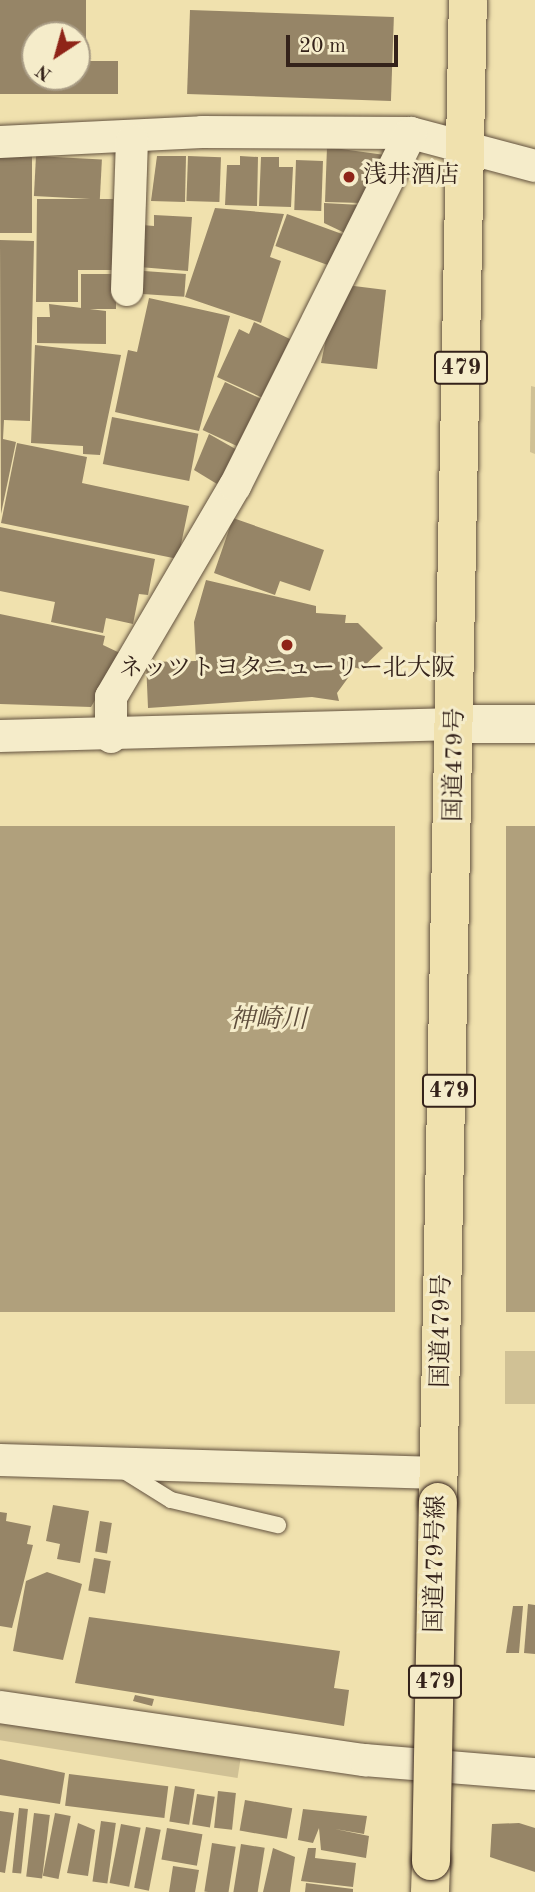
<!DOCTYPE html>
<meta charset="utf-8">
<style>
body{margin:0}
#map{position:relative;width:535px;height:1892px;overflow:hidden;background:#f0e1ae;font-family:"Old Standard TT","Noto Serif JP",serif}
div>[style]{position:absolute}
.green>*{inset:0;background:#d0c195;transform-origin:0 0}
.water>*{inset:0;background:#b0a07c;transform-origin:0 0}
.pier>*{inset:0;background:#f0e1ae;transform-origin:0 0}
.building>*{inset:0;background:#968567;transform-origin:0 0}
.roads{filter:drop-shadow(0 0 2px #63523f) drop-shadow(0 0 2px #63523f)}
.service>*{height:16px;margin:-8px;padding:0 8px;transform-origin:8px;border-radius:8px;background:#f5ecca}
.minor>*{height:32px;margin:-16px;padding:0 16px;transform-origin:16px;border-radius:16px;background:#f5ecca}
.tertiary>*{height:38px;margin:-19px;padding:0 19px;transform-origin:19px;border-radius:19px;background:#f5ecca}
.trunk>*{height:38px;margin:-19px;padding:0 19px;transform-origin:19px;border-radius:19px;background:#f0e1ae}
.bridges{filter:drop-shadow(0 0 2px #34221a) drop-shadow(0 0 2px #34221a)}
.trunk-bridge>*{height:38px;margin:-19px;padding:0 19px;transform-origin:19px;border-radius:19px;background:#f0e1ae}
.dots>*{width:19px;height:19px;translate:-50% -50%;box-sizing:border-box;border:4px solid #f5ecca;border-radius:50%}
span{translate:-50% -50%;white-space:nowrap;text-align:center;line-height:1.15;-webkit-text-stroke:6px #f5ecca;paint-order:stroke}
.shield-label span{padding:2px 5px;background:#f5ecca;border:2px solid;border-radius:5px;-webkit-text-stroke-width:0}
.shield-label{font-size:23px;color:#34221a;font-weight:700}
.poi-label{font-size:24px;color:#34221a}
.left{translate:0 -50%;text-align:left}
.street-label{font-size:24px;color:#34221a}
.water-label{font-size:26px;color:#5f4e3c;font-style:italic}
.north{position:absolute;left:21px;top:21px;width:70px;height:70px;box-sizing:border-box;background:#f5ecca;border:2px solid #a89b84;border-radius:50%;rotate:216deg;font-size:19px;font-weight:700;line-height:28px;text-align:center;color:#34221a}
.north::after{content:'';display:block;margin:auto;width:24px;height:32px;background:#8f2418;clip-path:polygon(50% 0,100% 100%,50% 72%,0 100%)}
.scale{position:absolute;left:286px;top:35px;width:112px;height:32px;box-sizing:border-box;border:4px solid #34221a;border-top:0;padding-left:9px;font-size:21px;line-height:24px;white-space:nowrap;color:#34221a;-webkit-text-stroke:5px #f5ecca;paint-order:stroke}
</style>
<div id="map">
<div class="green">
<i style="clip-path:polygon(531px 386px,535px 387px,535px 454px,530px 452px)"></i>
<i style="left:505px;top:1351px;width:30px;height:53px"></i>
<i style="left:0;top:1718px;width:244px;height:22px;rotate:9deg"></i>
</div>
<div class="water">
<i style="left:0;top:826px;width:535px;height:486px"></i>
</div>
<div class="pier">
<i style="left:395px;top:825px;width:111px;height:494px"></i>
</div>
<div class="building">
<i style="clip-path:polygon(evenodd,0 0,86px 0,86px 61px,118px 61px,118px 94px,0 94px,0 0,35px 35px,77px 35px,77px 77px,35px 77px,35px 35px)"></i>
<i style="left:190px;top:10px;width:204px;height:84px;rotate:2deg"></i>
<i style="clip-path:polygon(327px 147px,385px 155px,362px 203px,325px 202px)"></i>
<i style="left:0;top:155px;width:32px;height:78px"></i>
<i style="left:36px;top:156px;width:66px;height:40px;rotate:3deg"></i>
<i style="clip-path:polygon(157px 156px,186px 156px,185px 202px,151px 201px)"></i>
<i style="left:188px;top:156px;width:33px;height:45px;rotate:2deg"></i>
<i style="clip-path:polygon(240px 156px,258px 157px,257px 206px,225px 205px,227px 165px,240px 165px)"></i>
<i style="clip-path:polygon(261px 157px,279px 157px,279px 167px,293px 167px,291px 207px,259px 206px)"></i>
<i style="left:296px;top:160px;width:27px;height:50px;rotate:2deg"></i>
<i style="clip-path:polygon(37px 199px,113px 199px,113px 270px,78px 270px,78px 302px,36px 302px)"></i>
<i style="clip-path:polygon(324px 203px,361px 205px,347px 234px,324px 223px)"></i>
<i style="clip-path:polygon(215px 208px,284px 214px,270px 257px,281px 261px,261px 323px,185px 297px)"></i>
<i style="left:287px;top:214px;width:63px;height:34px;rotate:20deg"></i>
<i style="clip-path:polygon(154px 215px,192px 217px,188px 271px,139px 267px,142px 225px,154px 226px)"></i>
<i style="clip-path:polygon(0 240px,34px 241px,30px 421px,4px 420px,3px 439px,16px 442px,1px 514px)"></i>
<i style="left:144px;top:271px;width:42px;height:23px;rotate:4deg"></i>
<i style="left:81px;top:274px;width:35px;height:35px"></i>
<i style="clip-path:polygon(346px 285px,386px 290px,377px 369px,321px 363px,334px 300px)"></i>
<i style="clip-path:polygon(149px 298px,230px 316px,199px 431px,115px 412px,128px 350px,137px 352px)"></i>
<i style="clip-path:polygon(49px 304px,106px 311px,106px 344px,37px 343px,37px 317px,50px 317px)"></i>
<i style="clip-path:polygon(254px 322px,290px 339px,263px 398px,217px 377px,239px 329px,249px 334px)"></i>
<i style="clip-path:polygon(35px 345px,121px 355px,100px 455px,83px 454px,83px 446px,31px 443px)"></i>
<i style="left:225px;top:382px;width:42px;height:53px;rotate:25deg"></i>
<i style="left:112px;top:417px;width:88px;height:48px;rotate:11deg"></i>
<i style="clip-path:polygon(209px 434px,239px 451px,217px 484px,194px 470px)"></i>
<i style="clip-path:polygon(17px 443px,87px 457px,82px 483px,189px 506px,178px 559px,1px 523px)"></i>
<i style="clip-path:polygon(233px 518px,324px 550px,310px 591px,280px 581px,275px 595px,214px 573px)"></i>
<i style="clip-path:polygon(0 527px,155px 559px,148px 595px,139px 594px,133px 624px,106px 618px,103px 633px,51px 622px,55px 602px,0 591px)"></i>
<i style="clip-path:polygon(206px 580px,316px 606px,316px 613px,346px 615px,345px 623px,358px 623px,383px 648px,361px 669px,348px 666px,353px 671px,337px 693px,339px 701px,312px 697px,148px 708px,146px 662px,196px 661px,194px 622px)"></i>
<i style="clip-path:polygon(0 614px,105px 636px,103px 645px,122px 654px,91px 707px,0 704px)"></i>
<i style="clip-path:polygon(53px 1505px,89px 1511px,80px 1563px,57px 1559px,60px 1544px,46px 1541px)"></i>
<i style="clip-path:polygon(0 1512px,7px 1513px,6px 1521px,31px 1526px,27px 1544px,33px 1545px,12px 1628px,0 1626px)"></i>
<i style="left:100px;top:1521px;width:12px;height:31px;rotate:9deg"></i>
<i style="left:94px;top:1558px;width:17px;height:33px;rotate:10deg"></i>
<i style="clip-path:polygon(47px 1572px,82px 1584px,63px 1660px,13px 1651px,26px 1581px)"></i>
<i style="clip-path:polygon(528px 1604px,535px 1605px,535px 1654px,524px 1653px)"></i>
<i style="clip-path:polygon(513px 1606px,523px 1606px,519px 1653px,506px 1653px)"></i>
<i style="clip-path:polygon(89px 1617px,340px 1651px,334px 1688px,349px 1690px,344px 1726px,75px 1683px)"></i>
<i style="clip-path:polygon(135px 1695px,154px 1699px,152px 1706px,133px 1701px)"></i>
<i style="clip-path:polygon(0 1759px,65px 1773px,60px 1804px,0 1795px)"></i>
<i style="left:69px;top:1774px;width:100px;height:32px;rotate:7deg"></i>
<i style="left:175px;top:1786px;width:20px;height:36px;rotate:9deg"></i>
<i style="left:218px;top:1791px;width:18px;height:37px;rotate:6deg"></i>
<i style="left:197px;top:1794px;width:18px;height:31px;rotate:9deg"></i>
<i style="left:245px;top:1800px;width:48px;height:31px;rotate:10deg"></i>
<i style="left:19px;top:1808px;width:9px;height:65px;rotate:6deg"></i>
<i style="clip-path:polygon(303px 1809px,367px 1816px,364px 1834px,335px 1829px,369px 1836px,366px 1858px,321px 1850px,319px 1828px,313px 1843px,298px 1840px)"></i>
<i style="clip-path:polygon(0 1811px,14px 1813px,5px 1873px,0 1872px)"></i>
<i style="left:34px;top:1813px;width:16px;height:64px;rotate:7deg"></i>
<i style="left:55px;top:1813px;width:16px;height:64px;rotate:11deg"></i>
<i style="left:101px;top:1821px;width:15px;height:61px;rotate:8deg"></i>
<i style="clip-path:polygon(78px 1823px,95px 1830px,88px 1876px,67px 1873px)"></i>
<i style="clip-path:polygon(519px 1823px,535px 1828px,535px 1872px,490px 1857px,492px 1824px)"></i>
<i style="left:121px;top:1824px;width:20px;height:60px;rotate:11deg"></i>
<i style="left:146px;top:1827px;width:15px;height:62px;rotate:11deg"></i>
<i style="left:167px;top:1828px;width:36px;height:32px;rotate:10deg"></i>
<i style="left:212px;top:1843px;width:24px;height:49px;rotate:9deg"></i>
<i style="left:241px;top:1844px;width:24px;height:49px;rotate:9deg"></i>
<i style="clip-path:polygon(273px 1848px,295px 1857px,290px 1892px,263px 1892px)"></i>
<i style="clip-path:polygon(308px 1848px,316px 1848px,315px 1858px,356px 1863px,353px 1887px,301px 1881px)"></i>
<i style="clip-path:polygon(173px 1866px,199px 1870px,195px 1892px,169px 1892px)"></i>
<i style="clip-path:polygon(306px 1883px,353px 1889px,353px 1892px,305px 1892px)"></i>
</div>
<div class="roads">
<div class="service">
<i style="left:121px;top:1469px;width:59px;rotate:31.8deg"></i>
<i style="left:171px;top:1500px;width:110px;rotate:13.2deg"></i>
</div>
<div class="minor">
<i style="left:0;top:142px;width:202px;rotate:-2.8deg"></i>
<i style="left:202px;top:132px;width:209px;rotate:0.3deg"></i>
<i style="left:411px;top:133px;width:128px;rotate:14.9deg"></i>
<i style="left:127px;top:290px;width:150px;rotate:-88.1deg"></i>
<i style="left:0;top:736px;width:457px;rotate:-1.5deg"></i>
<i style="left:111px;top:737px;width:40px;rotate:-90deg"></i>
<i style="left:111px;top:697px;width:245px;rotate:-59.6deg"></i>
<i style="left:235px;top:486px;width:394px;rotate:-63.5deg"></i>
<i style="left:0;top:1460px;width:439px;rotate:1.7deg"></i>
<i style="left:0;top:1707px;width:369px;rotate:8.3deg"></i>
<i style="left:365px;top:1760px;width:171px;rotate:4.7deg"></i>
</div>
<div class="tertiary">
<i style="left:457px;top:724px;width:78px"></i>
</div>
<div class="trunk">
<i style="left:438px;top:1502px;width:1502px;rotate:-88.86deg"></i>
<i style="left:430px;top:1892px;width:31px;rotate:-88deg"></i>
</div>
</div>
<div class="bridges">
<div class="trunk-bridge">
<i style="left:431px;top:1861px;width:359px;rotate:-88.9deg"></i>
</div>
</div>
<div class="dots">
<i style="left:349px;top:177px;background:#8f2418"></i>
<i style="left:287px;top:645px;background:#8f2418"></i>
</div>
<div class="shield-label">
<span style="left:461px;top:368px">479</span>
<span style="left:449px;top:1091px">479</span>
<span style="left:435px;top:1682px">479</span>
</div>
<div class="poi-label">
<span class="left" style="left:363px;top:177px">浅井酒店</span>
<span style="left:287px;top:670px">ネッツトヨタニューリー北大阪</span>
</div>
<div class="street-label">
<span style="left:456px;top:765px;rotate:-89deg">国道479号</span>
<span style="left:443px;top:1331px;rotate:-89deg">国道479号</span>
<span style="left:437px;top:1564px;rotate:-89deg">国道479号線</span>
</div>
<div class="water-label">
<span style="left:268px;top:1021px">神崎川</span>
</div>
<div class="north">N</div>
<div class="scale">20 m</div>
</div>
